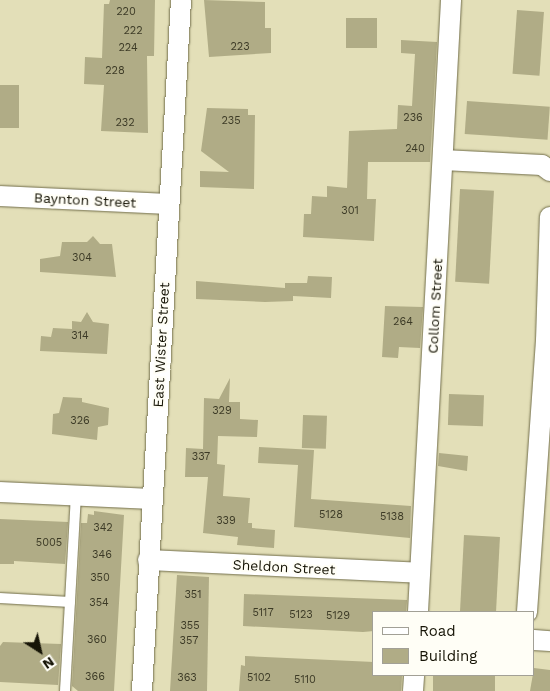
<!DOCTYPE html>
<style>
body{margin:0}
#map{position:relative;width:550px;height:691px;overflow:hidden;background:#e3dfb8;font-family:"Work Sans",sans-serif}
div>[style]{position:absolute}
.building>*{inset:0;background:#b0ac86;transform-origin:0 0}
.roads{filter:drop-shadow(0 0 1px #716d4a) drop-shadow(0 0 1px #716d4a)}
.service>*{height:10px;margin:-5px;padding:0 5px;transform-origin:5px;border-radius:5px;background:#fff}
.minor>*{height:20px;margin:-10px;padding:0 10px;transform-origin:10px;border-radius:10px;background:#fff}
span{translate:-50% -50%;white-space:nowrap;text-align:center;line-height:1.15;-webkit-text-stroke:4px #fffef6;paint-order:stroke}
.number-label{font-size:11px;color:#3c3a26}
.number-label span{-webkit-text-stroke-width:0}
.street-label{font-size:14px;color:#161406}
.legend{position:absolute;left:372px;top:611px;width:162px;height:65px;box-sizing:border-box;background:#fffef6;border:1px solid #a2a096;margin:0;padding:6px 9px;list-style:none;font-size:15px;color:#161406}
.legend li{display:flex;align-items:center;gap:10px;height:25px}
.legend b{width:25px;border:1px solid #a2a096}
.north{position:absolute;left:15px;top:626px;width:50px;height:50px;-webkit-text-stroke:4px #fffef6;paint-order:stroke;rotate:145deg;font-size:14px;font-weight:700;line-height:20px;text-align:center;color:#161406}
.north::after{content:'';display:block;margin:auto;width:18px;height:22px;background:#161406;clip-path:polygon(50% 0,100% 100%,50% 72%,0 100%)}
</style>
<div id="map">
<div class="building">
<i style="clip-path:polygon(110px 0,155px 0,154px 56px,147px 56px,148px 133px,101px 131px,104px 85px,84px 84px,85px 57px,102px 58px,104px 4px,109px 4px)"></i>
<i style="clip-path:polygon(204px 0,265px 2px,265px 28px,271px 28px,271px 53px,209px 57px)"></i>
<i style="left:517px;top:10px;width:27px;height:64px;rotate:4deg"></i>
<i style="left:346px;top:18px;width:31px;height:30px"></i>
<i style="clip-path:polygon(401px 40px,437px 42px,430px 162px,368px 162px,367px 199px,376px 199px,374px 241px,303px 237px,304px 214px,311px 214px,312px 196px,327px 197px,327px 186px,347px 188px,349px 131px,397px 129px,398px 105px,412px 106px,415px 54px,401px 53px)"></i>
<i style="left:0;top:85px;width:19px;height:43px"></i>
<i style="left:467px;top:101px;width:83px;height:33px;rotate:4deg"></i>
<i style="clip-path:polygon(207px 108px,248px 109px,248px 115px,255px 115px,254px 189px,200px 187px,200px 171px,229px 172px,201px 151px)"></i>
<i style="left:460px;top:189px;width:34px;height:93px;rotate:3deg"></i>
<i style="clip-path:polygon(93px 236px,100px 244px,112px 244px,116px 277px,40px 272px,40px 259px,60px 256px,62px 242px,87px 242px)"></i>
<i style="clip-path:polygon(308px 276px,332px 277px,331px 298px,293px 296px,293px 301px,265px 302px,196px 299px,196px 281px,285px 288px,285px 283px,307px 283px)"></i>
<i style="clip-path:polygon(385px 306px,423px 307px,420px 348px,399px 347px,398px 358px,382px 357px)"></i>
<i style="clip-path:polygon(87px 312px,93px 322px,109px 324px,107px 354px,40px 351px,41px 336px,51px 337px,53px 328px,72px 329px,72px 321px,81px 322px)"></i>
<i style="clip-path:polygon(230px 378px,229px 402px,240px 402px,240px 419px,258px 420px,257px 437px,218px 436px,217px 464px,225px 465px,223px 496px,250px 498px,248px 523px,252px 523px,252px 528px,275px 530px,274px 548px,237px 545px,238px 537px,203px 533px,208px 477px,185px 477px,186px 448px,203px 449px,204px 398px,219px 399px)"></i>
<i style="left:449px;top:394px;width:35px;height:31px;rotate:2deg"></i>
<i style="clip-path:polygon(63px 397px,82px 398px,82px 402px,109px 408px,108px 425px,98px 427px,97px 440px,52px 434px,53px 414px,59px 413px)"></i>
<i style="left:303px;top:415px;width:24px;height:33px;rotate:2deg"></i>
<i style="clip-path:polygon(259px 447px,314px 450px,311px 499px,411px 506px,410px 538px,294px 527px,298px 465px,258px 463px)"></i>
<i style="clip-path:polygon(439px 453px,468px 456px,467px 471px,438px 466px)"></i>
<i style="clip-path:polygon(94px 511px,124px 515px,114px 691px,78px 691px,72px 686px,81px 523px,87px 523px,88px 514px,94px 515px)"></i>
<i style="clip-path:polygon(0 519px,68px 522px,65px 564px,14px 561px,14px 564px,0 564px)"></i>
<i style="left:464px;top:535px;width:36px;height:77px;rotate:3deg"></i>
<i style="clip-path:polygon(177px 575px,209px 577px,207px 691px,170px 691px)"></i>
<i style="clip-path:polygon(244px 594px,407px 600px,406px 612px,374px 612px,374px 631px,363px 632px,243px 626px)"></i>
<i style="clip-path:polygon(3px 642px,61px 644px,58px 685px,0 682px,0 646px)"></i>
<i style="clip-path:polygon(245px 656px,374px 662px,374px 675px,402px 675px,401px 691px,239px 691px,241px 665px,245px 666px)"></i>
<i style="clip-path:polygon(534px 668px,550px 670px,550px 691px,530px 691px)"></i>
<i style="left:433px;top:675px;width:62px;height:16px"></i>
</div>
<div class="roads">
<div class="service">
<i style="left:0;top:598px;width:70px;rotate:3.3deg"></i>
<i style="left:65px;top:691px;width:195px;rotate:-86.8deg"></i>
</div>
<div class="minor">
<i style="left:443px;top:160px;width:99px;rotate:2.9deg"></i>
<i style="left:542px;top:165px;width:10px;rotate:37deg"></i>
<i style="left:0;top:196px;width:169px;rotate:2.7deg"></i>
<i style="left:0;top:492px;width:153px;rotate:2.6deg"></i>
<i style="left:148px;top:560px;width:272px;rotate:2.7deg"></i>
<i style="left:418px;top:612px;width:613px;rotate:-86.91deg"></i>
<i style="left:527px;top:612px;width:272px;rotate:-86deg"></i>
<i style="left:546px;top:341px;width:124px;rotate:-88.2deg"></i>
<i style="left:534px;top:640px;width:16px;rotate:4deg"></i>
<i style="left:142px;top:691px;width:692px;rotate:-86.77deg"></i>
<i style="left:413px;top:691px;width:16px;rotate:-86deg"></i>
</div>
</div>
<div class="number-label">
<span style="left:126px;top:12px">220</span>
<span style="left:133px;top:31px">222</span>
<span style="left:240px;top:47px">223</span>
<span style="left:128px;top:48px">224</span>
<span style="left:115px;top:71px">228</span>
<span style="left:413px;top:118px">236</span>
<span style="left:231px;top:121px">235</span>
<span style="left:125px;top:123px">232</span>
<span style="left:415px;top:149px">240</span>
<span style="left:350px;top:211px">301</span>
<span style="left:82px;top:258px">304</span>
<span style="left:403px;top:322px">264</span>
<span style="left:80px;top:336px">314</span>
<span style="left:222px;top:411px">329</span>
<span style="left:80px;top:421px">326</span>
<span style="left:201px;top:457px">337</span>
<span style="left:331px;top:515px">5128</span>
<span style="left:392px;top:517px">5138</span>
<span style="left:226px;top:521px">339</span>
<span style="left:103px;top:528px">342</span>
<span style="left:49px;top:543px">5005</span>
<span style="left:102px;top:555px">346</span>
<span style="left:100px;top:578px">350</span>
<span style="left:193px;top:595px">351</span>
<span style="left:99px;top:603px">354</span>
<span style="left:263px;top:613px">5117</span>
<span style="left:301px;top:615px">5123</span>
<span style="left:338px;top:616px">5129</span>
<span style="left:190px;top:626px">355</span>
<span style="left:97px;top:640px">360</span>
<span style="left:189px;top:641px">357</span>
<span style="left:95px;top:677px">366</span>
<span style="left:187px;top:678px">363</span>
<span style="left:259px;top:678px">5102</span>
<span style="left:305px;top:680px">5110</span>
</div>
<div class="street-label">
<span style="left:85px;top:200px;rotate:3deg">Baynton Street</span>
<span style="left:435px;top:306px;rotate:-87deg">Collom Street</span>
<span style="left:161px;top:345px;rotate:-87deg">East Wister Street</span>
<span style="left:284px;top:567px;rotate:3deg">Sheldon Street</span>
</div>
<ul class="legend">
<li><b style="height:6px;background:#fff"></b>Road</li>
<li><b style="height:14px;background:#b0ac86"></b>Building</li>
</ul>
<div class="north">N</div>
</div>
